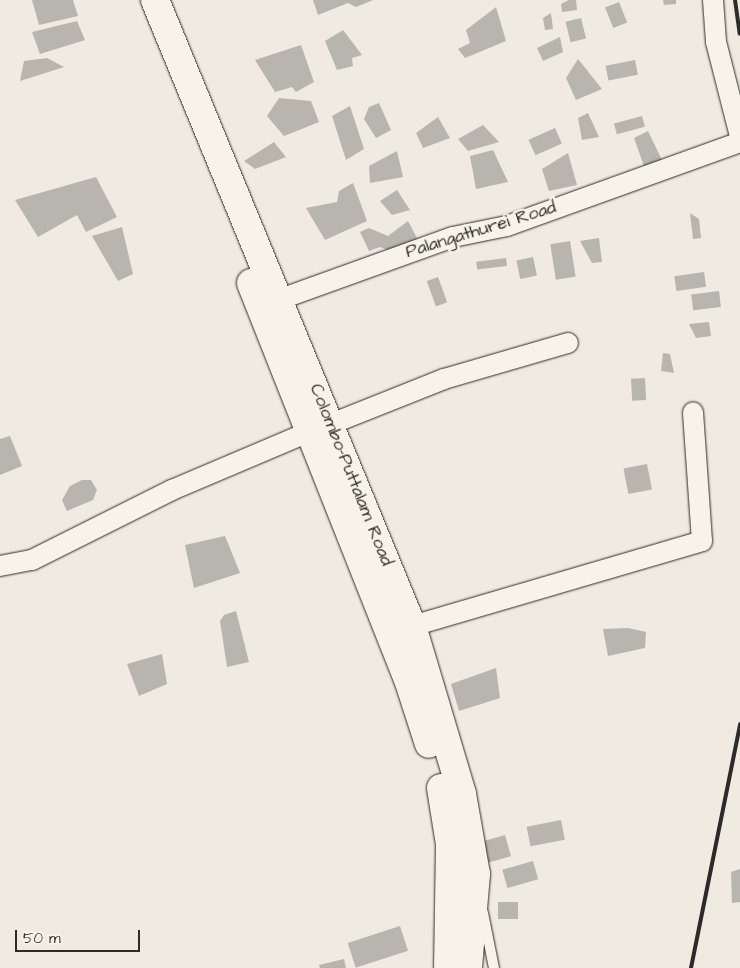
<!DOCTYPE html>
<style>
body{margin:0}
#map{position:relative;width:740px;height:968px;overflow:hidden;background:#efebe0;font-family:"Architects Daughter",sans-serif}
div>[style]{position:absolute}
.building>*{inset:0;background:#b8b5ae;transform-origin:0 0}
.roads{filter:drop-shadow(0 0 1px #2b2b2b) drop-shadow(0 0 1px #2b2b2b)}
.service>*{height:10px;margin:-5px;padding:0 5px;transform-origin:5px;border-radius:5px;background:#f7f3e8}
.minor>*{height:20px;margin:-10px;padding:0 10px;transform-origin:10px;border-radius:10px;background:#f7f3e8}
.trunk>*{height:28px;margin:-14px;padding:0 14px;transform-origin:14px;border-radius:14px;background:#f7f3e8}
.rail>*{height:4px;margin:-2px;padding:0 2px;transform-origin:2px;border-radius:2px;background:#2b2b2b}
span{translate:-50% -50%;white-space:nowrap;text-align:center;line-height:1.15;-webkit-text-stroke:5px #f7f3e8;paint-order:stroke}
.street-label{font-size:18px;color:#2b2b2b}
.scale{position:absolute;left:15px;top:930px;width:125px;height:22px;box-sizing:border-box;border:2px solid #2b2b2b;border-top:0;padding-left:6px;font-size:15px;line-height:18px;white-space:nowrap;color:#2b2b2b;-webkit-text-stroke:4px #f7f3e8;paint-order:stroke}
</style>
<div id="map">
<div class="building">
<i style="clip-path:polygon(32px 0,73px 0,78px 16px,39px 25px)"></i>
<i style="clip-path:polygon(313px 0,373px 0,356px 7px,348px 3px,318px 15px)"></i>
<i style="clip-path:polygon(569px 0,576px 0,577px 10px,562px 12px,561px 4px)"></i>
<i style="clip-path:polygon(663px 0,676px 0,676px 4px,664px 5px)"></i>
<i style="left:619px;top:2px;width:22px;height:15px;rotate:68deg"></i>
<i style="clip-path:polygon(496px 7px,506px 41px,465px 58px,458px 49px,470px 43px,466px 30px)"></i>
<i style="clip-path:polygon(551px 13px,553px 29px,545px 30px,543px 18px)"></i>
<i style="left:581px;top:18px;width:21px;height:16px;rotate:76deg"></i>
<i style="clip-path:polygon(77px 21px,85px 40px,40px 54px,32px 32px)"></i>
<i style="clip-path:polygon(343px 30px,362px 55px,352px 58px,353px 66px,337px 70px,325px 41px)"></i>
<i style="clip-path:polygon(560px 37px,563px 52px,543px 61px,537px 48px)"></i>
<i style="clip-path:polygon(301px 45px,314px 82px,296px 92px,292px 87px,275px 92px,255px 60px)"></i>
<i style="clip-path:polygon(47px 58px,64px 67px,20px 81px,24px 61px)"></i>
<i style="clip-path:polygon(578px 59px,602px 89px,576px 100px,566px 78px)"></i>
<i style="left:635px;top:60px;width:15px;height:30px;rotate:79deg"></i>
<i style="clip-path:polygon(279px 98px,311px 101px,319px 122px,284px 136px,267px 116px)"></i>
<i style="clip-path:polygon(379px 103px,391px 130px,376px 138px,364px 119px,369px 107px)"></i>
<i style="clip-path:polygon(350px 106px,364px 149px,346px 160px,332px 116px)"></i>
<i style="clip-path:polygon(588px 113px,599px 137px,582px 140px,578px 118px)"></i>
<i style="left:642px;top:116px;width:11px;height:29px;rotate:75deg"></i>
<i style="clip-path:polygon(438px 117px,450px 138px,423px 148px,416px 133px)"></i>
<i style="clip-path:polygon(483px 125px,499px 142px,468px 151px,458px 139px)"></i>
<i style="left:555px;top:128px;width:17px;height:29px;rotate:66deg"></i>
<i style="clip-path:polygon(648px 131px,663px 162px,645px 169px,634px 138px)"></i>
<i style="clip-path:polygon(274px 142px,286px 157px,255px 169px,244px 161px)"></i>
<i style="clip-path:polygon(493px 150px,508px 182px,476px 189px,470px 156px)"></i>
<i style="clip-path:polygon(397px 151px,403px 177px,370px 183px,369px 166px)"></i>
<i style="clip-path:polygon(568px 153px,577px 185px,549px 191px,542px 169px)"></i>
<i style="clip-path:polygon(96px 177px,117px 217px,86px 232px,77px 215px,38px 237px,15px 200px)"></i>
<i style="clip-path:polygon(353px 183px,367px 221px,325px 240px,306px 208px,337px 202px,339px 191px)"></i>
<i style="clip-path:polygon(397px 190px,410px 210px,392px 215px,380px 201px)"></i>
<i style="clip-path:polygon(690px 213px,699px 219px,701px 238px,693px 239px)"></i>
<i style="clip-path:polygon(408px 221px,418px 240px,391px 251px,380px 247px,369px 251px,360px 232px,369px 228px,388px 236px)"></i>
<i style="clip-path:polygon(122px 227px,133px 274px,118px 281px,92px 236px)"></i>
<i style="clip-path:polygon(599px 238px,602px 262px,592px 263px,580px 241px)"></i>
<i style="left:570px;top:241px;width:36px;height:20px;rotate:81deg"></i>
<i style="left:533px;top:257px;width:19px;height:17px;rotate:78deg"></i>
<i style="left:506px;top:258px;width:8px;height:30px;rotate:83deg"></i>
<i style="left:704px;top:272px;width:15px;height:30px;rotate:82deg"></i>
<i style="left:438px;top:277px;width:27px;height:12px;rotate:70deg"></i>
<i style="left:719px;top:291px;width:16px;height:28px;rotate:83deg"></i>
<i style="clip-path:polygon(709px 322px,711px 336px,696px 338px,689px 324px)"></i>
<i style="clip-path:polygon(663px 353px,670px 354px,674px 373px,661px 371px)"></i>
<i style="left:645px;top:378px;width:22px;height:14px;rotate:87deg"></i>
<i style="clip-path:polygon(10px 436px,22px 466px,0 475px,0 439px)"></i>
<i style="left:647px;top:464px;width:26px;height:24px;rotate:79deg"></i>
<i style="clip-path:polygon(82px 480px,91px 480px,97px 490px,93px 500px,67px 511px,62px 500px,70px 486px)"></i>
<i style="clip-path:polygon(225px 536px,240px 573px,194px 588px,185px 545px)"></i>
<i style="clip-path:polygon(236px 611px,249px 662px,227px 667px,220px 621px,224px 615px)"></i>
<i style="clip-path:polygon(628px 628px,646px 632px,645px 648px,608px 656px,603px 629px)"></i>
<i style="clip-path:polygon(162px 654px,167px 684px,139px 696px,127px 664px)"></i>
<i style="clip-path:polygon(496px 668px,500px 698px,459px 711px,451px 684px)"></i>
<i style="left:561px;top:820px;width:20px;height:35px;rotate:79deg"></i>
<i style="left:505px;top:835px;width:22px;height:26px;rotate:74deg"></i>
<i style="left:533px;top:861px;width:19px;height:32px;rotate:74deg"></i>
<i style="clip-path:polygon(740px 869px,740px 902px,732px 903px,731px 872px)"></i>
<i style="left:498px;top:902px;width:20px;height:17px"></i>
<i style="left:400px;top:926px;width:26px;height:55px;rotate:72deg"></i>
<i style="clip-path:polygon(344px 959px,346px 968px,320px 968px,319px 965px)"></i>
</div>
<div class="roads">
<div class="service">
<i style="left:483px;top:913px;width:56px;rotate:78.7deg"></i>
</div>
<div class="minor">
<i style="left:713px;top:0;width:42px;rotate:85.9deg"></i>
<i style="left:716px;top:42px;width:97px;rotate:75.7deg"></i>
<i style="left:278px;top:300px;width:186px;rotate:-19.8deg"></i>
<i style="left:453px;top:237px;width:55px;rotate:-11.5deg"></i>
<i style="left:507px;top:226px;width:248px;rotate:-19.8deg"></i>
<i style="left:331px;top:424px;width:122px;rotate:-21.7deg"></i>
<i style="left:444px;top:379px;width:129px;rotate:-16.2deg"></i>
<i style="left:0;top:566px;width:33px;rotate:-11deg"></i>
<i style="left:32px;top:560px;width:157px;rotate:-26.6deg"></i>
<i style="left:172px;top:490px;width:151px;rotate:-23deg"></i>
<i style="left:412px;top:626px;width:302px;rotate:-16.3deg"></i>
<i style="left:702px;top:541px;width:129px;rotate:-94deg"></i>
</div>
<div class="trunk">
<i style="left:155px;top:0;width:677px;rotate:67.68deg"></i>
<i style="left:412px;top:626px;width:175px;rotate:73.4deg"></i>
<i style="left:462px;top:794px;width:81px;rotate:80.1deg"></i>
<i style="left:476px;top:874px;width:94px;rotate:94.9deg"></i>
<i style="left:251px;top:283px;width:426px;rotate:68.4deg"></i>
<i style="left:408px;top:679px;width:68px;rotate:72.1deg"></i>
<i style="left:441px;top:788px;width:57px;rotate:80.9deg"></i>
<i style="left:450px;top:844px;width:124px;rotate:90.9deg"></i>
</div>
</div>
<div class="rail">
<i style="left:735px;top:0;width:34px;rotate:82deg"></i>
<i style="left:691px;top:968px;width:249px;rotate:-78.6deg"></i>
</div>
<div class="street-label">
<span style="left:481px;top:230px;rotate:-17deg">Palangathurei Road</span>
<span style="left:351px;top:475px;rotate:68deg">Colombo-Puttalam Road</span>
</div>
<div class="scale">50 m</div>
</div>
